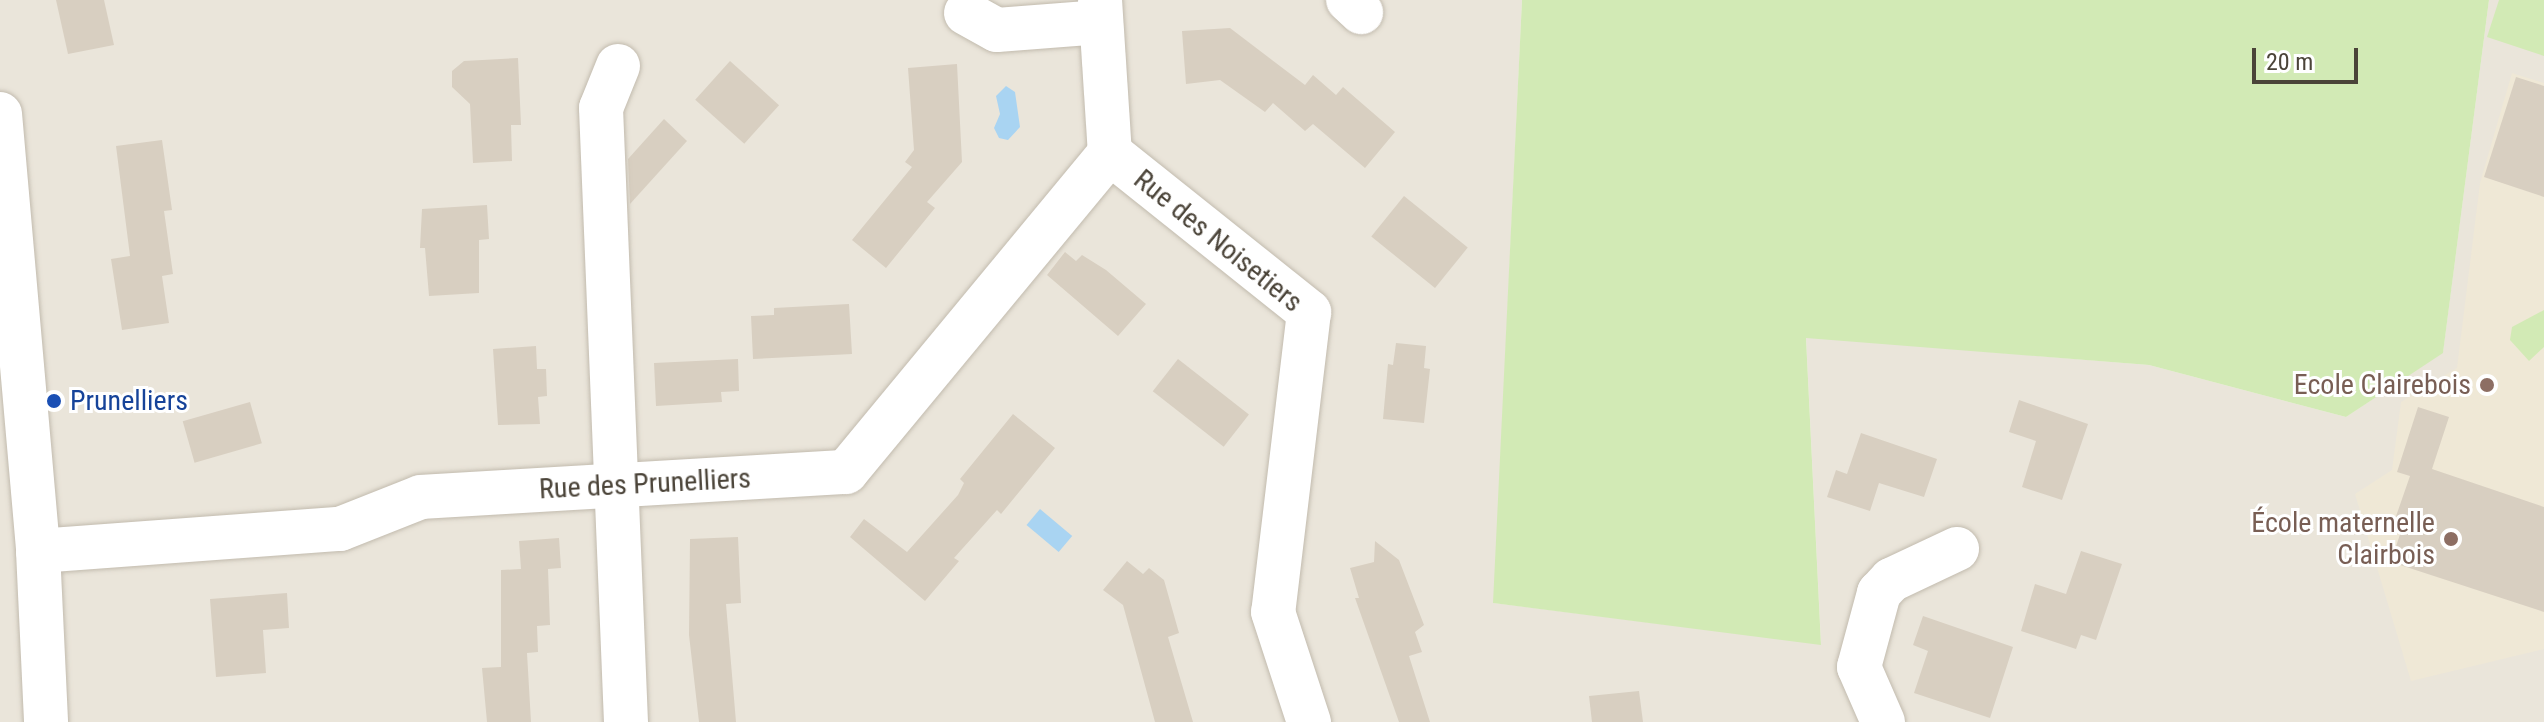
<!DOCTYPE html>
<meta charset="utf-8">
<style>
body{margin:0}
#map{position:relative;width:2544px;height:722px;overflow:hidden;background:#f6f3ec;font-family:"Roboto Condensed",sans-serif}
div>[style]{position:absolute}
.residential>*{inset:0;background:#eae5da}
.education>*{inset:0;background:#efe8d6}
.green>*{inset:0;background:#d2eab5}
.water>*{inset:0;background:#a9d4f2;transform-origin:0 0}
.building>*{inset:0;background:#d8cfc1;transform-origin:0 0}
.roads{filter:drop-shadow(0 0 2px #c2bbae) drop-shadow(0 0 2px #c2bbae)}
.minor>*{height:44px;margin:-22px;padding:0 22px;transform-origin:22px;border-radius:22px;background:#fff}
.dots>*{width:22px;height:22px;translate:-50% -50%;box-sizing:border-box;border:4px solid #fff;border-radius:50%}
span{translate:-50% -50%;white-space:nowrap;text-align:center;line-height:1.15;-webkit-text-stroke:6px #fff;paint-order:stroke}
.street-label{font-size:28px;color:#4b4439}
.education-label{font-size:28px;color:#785e54}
.right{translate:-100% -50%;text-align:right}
.transit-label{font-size:28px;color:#164399}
.left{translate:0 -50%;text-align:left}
.scale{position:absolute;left:2252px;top:48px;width:106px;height:36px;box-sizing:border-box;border:4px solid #4b4439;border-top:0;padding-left:10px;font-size:24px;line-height:28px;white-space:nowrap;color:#4b4439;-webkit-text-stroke:6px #fff;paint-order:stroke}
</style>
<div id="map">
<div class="residential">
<i style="clip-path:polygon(0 0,1522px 0,1494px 603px,1821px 644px,1806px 337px,2149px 365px,2346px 417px,2443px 352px,2489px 0,2544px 0,2544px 722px,0 722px)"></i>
</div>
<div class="education">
<i style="clip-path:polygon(2512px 73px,2544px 83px,2544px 649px,2411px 681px,2355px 494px,2392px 470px,2401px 402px,2457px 368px,2480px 183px)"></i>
</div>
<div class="green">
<i style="clip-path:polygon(1522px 0,2489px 0,2443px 353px,2346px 417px,2149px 365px,1806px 338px,1821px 645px,1493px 603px)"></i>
<i style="clip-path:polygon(2499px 0,2544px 0,2544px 56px,2487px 37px)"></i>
<i style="clip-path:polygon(2544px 310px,2544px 347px,2529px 361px,2510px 340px,2512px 327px)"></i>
</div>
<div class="water">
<i style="clip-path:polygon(1006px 86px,1015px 92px,1020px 127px,1008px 140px,999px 138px,994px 128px,1000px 114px,996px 96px)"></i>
<i style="left:1040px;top:509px;width:42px;height:21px;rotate:40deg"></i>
</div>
<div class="building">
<i style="clip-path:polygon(56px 0,104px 0,114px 45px,68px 54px)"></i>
<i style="clip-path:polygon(1230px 28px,1305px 85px,1313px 75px,1336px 95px,1343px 87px,1395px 132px,1365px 168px,1313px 124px,1305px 131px,1273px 103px,1265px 112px,1220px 80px,1186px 84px,1182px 31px)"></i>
<i style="clip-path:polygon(518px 58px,521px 125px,511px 125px,512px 161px,473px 163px,470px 104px,452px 87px,452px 71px,464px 61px)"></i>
<i style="left:730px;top:61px;width:66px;height:52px;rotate:42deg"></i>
<i style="clip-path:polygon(957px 64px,962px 162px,927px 202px,935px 208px,886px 268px,852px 240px,912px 167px,905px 162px,914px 150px,908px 68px)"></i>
<i style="clip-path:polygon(2516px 77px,2544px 86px,2544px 197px,2484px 177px)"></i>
<i style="clip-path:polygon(664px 119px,687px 141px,630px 204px,628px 159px)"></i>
<i style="clip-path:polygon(162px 140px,172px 210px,164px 211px,173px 274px,162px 276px,169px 323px,122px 330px,111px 259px,130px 256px,116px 146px)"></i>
<i style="left:1404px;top:196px;width:82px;height:52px;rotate:39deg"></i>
<i style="clip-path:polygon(487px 205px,489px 239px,479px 240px,479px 293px,429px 296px,425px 248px,420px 248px,422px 209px)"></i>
<i style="clip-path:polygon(1065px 252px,1076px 261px,1082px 255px,1106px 270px,1146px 304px,1118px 336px,1047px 275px)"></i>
<i style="clip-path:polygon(849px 304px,852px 354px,753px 359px,751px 316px,774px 315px,774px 308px)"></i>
<i style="clip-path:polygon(1396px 343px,1426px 346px,1424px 368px,1430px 369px,1424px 423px,1383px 419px,1388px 364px,1393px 365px)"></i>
<i style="clip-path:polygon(536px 346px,537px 369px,546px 369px,547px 396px,538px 397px,540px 424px,498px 425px,493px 349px)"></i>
<i style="clip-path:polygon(738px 359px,739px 391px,721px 392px,722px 402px,656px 406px,654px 363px)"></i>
<i style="left:1178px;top:359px;width:90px;height:41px;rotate:38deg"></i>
<i style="clip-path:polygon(2019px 400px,2088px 424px,2062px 500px,2022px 487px,2036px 441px,2009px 432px)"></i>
<i style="left:250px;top:402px;width:43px;height:70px;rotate:74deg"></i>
<i style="clip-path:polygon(2418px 407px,2449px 417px,2432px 469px,2544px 507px,2544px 612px,2391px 562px,2403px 525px,2394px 522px,2410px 476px,2397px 472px)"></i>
<i style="clip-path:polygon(1013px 414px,1055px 448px,1001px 514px,997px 510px,954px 558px,959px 561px,925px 601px,850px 537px,864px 519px,907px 552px,958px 495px,964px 483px,960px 479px)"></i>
<i style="clip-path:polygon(1861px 433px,1937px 459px,1924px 497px,1879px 483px,1870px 511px,1827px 497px,1836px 470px,1847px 474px)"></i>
<i style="clip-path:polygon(738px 537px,741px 603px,726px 604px,736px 722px,699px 722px,689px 635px,690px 539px)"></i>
<i style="clip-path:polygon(559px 538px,561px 568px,548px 569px,550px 625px,537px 626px,538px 652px,527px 653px,531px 722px,487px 722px,482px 668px,501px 667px,501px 570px,521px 569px,519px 541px)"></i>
<i style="clip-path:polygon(1375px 541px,1399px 560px,1424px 625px,1415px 632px,1422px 652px,1409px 656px,1430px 722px,1399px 722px,1355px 598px,1359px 598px,1350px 568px,1374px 562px)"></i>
<i style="clip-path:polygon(2081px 551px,2122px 564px,2096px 640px,2081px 635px,2076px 649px,2021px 631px,2035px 584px,2066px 594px)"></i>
<i style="clip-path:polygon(1127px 561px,1143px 574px,1149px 568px,1164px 580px,1179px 633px,1168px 637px,1193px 722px,1155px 722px,1123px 605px,1103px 590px)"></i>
<i style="clip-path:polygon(287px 593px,289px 628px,263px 630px,266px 673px,216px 677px,210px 599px)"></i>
<i style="clip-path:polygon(1923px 616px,2013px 647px,1990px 718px,1914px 693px,1928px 651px,1913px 645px)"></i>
<i style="clip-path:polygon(1639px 691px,1643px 722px,1592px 722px,1589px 696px)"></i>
</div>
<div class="roads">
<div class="minor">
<i style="left:1100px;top:0;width:153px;rotate:86.3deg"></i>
<i style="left:1110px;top:153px;width:255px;rotate:38.6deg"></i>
<i style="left:1309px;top:312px;width:302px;rotate:96.8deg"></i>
<i style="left:1273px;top:612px;width:116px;rotate:71.9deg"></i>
<i style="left:1348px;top:0;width:18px;rotate:43deg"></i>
<i style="left:966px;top:13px;width:35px;rotate:29deg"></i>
<i style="left:997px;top:30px;width:104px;rotate:-4.4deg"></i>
<i style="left:618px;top:66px;width:45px;rotate:112deg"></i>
<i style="left:601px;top:108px;width:615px;rotate:87.67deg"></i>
<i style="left:0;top:114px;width:439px;rotate:85deg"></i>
<i style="left:38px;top:551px;width:171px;rotate:87.3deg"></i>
<i style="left:38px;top:551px;width:303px;rotate:-4.2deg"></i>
<i style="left:340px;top:529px;width:87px;rotate:-21.6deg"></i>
<i style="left:421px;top:497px;width:426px;rotate:-3.4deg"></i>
<i style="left:846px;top:472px;width:414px;rotate:-50.4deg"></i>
<i style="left:1883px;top:722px;width:60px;rotate:-113.6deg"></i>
<i style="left:1859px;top:667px;width:77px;rotate:-74.9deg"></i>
<i style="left:1879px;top:593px;width:18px;rotate:-47deg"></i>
<i style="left:1891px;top:580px;width:73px;rotate:-25.2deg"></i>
</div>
</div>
<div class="dots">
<i style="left:2487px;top:385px;background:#8d6e63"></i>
<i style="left:54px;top:401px;background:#1a4fb4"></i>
<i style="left:2451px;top:539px;background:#8d6e63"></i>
</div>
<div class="street-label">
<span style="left:1218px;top:241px;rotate:39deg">Rue des Noisetiers</span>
<span style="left:645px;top:484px;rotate:-3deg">Rue des Prunelliers</span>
</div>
<div class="education-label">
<span class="right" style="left:2471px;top:385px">Ecole Clairebois</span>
<span class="right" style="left:2435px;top:539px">École maternelle<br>Clairbois</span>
</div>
<div class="transit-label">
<span class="left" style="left:70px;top:401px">Prunelliers</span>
</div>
<div class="scale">20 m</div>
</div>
